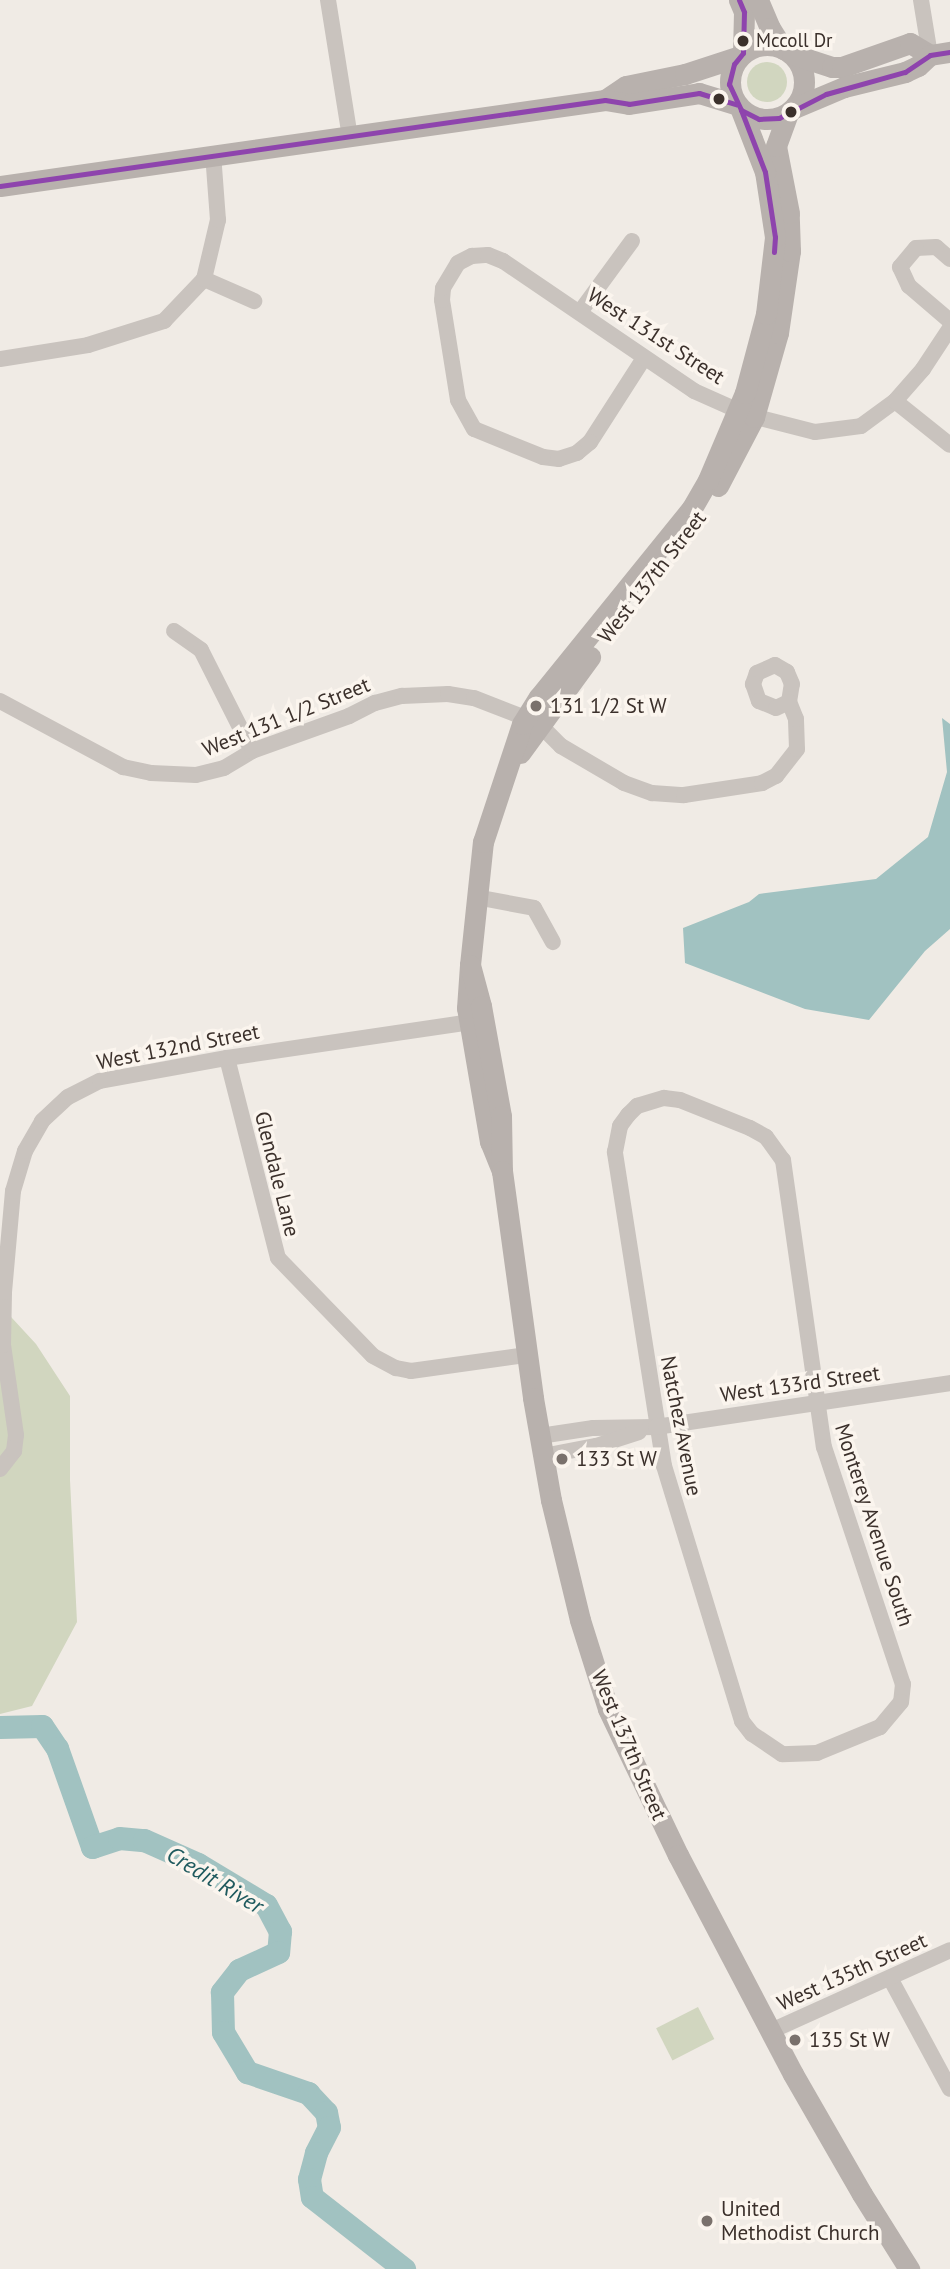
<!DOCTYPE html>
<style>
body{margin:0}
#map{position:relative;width:950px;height:2269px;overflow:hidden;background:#f0ebe5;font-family:"PT Sans",sans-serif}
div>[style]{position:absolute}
.green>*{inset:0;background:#d1d6bf;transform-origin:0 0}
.round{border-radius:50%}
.water>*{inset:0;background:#a1c2c1}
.river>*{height:23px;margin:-11.5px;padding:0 11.5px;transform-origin:11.5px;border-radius:11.5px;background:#a1c2c1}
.minor>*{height:16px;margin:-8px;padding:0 8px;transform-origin:8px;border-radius:8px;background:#c9c3be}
.major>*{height:21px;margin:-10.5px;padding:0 10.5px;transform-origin:10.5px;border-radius:10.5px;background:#b8b1ad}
.major>.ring{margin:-10.5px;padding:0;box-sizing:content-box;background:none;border:21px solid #b8b1ad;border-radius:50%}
.bus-1>*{height:5px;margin:-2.5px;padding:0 2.5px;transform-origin:2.5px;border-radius:2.5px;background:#8e44ad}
.dots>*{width:19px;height:19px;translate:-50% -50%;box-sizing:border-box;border:4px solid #fbf5ee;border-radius:50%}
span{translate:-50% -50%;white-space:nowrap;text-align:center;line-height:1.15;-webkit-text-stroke:7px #fbf5ee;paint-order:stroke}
.bus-label{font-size:19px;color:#3b302b}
.left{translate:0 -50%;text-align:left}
.street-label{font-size:21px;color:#3b302b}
.poi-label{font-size:21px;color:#3b302b}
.water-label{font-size:23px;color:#1f5a5e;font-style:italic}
</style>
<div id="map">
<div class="green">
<i class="round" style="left:747px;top:62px;width:40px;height:40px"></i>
<i style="clip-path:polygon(0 1305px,36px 1344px,70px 1396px,70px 1480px,77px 1622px,32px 1706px,0 1714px)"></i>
<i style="left:698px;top:2007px;width:36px;height:47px;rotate:63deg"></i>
</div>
<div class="water">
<i style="clip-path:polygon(942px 718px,950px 724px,950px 929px,925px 951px,869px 1020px,805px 1009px,685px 963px,683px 928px,749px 902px,759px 894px,876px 879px,928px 837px,947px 772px)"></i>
</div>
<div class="river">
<i style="left:0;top:1727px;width:42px;rotate:-1.4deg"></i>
<i style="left:42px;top:1726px;width:27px;rotate:56deg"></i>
<i style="left:57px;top:1748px;width:105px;rotate:70.5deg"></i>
<i style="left:92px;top:1847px;width:28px;rotate:-18deg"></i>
<i style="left:119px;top:1838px;width:25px;rotate:5deg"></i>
<i style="left:144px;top:1840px;width:59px;rotate:24deg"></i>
<i style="left:198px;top:1864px;width:79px;rotate:31.1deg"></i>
<i style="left:266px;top:1905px;width:30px;rotate:62deg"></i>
<i style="left:280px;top:1931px;width:21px;rotate:95deg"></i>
<i style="left:278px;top:1952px;width:43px;rotate:155.2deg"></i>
<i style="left:239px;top:1970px;width:28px;rotate:128deg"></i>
<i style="left:222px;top:1992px;width:40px;rotate:88.6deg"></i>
<i style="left:223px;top:2032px;width:47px;rotate:59deg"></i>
<i style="left:247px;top:2072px;width:65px;rotate:19deg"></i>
<i style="left:308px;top:2093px;width:26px;rotate:47deg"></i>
<i style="left:326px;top:2112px;width:15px;rotate:79deg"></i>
<i style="left:329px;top:2127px;width:29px;rotate:117deg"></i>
<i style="left:316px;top:2153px;width:27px;rotate:105deg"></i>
<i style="left:309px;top:2179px;width:18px;rotate:81deg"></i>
<i style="left:312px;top:2197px;width:117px;rotate:38deg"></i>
</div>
<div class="minor">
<i style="left:328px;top:0;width:139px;rotate:80.9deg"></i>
<i style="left:921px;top:0;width:56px;rotate:80.7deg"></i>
<i style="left:950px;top:259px;width:18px;rotate:-139deg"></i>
<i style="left:936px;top:247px;width:20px;rotate:177deg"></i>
<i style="left:916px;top:248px;width:25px;rotate:130deg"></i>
<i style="left:900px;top:267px;width:21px;rotate:65deg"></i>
<i style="left:909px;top:286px;width:54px;rotate:40.5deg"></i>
<i style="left:204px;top:279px;width:55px;rotate:23.7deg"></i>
<i style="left:580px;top:312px;width:88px;rotate:-53.8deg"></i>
<i style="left:644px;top:358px;width:100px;rotate:122.7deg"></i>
<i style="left:590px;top:442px;width:17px;rotate:140deg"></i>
<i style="left:577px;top:453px;width:19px;rotate:162deg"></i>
<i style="left:559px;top:459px;width:16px;rotate:-173deg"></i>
<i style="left:543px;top:457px;width:74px;rotate:-157.9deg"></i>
<i style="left:474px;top:429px;width:33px;rotate:-119deg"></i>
<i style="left:458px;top:400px;width:101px;rotate:-99.1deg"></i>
<i style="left:442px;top:300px;width:12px;rotate:-85deg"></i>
<i style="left:443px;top:288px;width:29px;rotate:-59deg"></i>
<i style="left:458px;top:263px;width:16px;rotate:-27deg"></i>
<i style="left:472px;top:256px;width:16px;rotate:-4deg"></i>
<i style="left:488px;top:255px;width:16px;rotate:22deg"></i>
<i style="left:503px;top:261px;width:231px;rotate:34.2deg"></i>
<i style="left:694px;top:391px;width:59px;rotate:24deg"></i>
<i style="left:748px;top:415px;width:69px;rotate:14.2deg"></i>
<i style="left:815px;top:432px;width:46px;rotate:-7.4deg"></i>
<i style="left:861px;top:426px;width:42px;rotate:-36.3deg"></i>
<i style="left:895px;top:401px;width:43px;rotate:-48.8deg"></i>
<i style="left:923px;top:369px;width:49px;rotate:-56.6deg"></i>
<i style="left:0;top:359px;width:89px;rotate:-9deg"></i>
<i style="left:88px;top:345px;width:80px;rotate:-17.5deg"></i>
<i style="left:164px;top:321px;width:58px;rotate:-46.4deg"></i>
<i style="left:204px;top:279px;width:61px;rotate:-76.7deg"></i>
<i style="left:218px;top:220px;width:66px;rotate:-94.3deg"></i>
<i style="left:895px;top:401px;width:70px;rotate:38.7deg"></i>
<i style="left:174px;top:631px;width:33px;rotate:35deg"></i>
<i style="left:201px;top:650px;width:113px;rotate:63.2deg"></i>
<i style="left:0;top:701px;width:140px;rotate:28.2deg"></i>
<i style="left:123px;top:767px;width:29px;rotate:12deg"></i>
<i style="left:151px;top:773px;width:45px;rotate:2.5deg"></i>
<i style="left:196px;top:775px;width:29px;rotate:-14deg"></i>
<i style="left:224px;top:768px;width:33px;rotate:-31deg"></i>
<i style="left:252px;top:751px;width:103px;rotate:-19.8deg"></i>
<i style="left:349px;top:716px;width:29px;rotate:-27deg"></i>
<i style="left:375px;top:703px;width:28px;rotate:-15deg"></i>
<i style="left:402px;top:696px;width:46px;rotate:-2.5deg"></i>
<i style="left:448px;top:694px;width:26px;rotate:9deg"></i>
<i style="left:474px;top:698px;width:69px;rotate:21.3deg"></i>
<i style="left:538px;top:723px;width:33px;rotate:45deg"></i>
<i style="left:561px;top:746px;width:73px;rotate:30.4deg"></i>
<i style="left:624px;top:783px;width:30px;rotate:20deg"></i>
<i style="left:652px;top:793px;width:32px;rotate:4deg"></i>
<i style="left:684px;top:795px;width:79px;rotate:-8.7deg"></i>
<i style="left:762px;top:783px;width:16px;rotate:-27deg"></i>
<i style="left:776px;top:776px;width:34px;rotate:-52deg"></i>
<i style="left:797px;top:749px;width:30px;rotate:-92deg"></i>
<i style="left:796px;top:719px;width:18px;rotate:-112deg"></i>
<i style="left:789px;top:702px;width:18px;rotate:-81deg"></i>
<i style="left:792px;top:684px;width:13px;rotate:-113deg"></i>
<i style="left:787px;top:672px;width:14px;rotate:-150deg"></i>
<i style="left:775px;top:665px;width:20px;rotate:156deg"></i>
<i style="left:757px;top:673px;width:12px;rotate:110deg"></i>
<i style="left:753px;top:684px;width:18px;rotate:71deg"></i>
<i style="left:759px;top:701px;width:18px;rotate:22deg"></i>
<i style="left:776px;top:708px;width:14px;rotate:-25deg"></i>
<i style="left:476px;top:897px;width:59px;rotate:10.7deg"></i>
<i style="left:534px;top:908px;width:39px;rotate:61deg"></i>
<i style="left:227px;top:1058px;width:206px;rotate:75.7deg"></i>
<i style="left:278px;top:1258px;width:136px;rotate:45.9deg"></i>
<i style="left:373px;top:1356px;width:26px;rotate:28deg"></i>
<i style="left:396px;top:1368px;width:15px;rotate:11deg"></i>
<i style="left:411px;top:1371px;width:117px;rotate:-7.9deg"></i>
<i style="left:664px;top:1098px;width:16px;rotate:7deg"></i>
<i style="left:680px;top:1100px;width:75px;rotate:21.8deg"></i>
<i style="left:750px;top:1128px;width:18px;rotate:29deg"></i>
<i style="left:766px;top:1137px;width:29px;rotate:54deg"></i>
<i style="left:783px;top:1160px;width:290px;rotate:81.9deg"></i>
<i style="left:824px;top:1447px;width:250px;rotate:71.6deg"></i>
<i style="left:903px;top:1684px;width:18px;rotate:96deg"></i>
<i style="left:901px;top:1702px;width:33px;rotate:130deg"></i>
<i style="left:880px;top:1727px;width:68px;rotate:157.6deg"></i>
<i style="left:817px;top:1753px;width:35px;rotate:178deg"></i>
<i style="left:782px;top:1754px;width:36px;rotate:-146deg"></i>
<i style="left:752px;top:1734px;width:16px;rotate:-128deg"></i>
<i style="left:742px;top:1721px;width:267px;rotate:-107deg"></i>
<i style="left:664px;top:1466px;width:318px;rotate:-98.9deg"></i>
<i style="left:615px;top:1152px;width:26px;rotate:-79deg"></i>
<i style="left:620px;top:1126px;width:14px;rotate:-54deg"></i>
<i style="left:628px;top:1115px;width:13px;rotate:-45deg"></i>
<i style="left:637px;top:1106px;width:28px;rotate:-17deg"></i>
<i style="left:540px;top:1436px;width:54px;rotate:-8.6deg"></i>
<i style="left:593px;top:1428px;width:63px;rotate:-0.9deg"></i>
<i style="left:656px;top:1427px;width:297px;rotate:-8.5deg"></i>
<i style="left:543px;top:1456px;width:54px;rotate:-10.7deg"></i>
<i style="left:596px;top:1446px;width:45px;rotate:-18deg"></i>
<i style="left:0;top:1469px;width:23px;rotate:-52deg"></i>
<i style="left:14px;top:1451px;width:16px;rotate:-83deg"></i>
<i style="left:16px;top:1435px;width:91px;rotate:-98.2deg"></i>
<i style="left:3px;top:1345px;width:53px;rotate:-88.9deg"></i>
<i style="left:4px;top:1292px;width:101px;rotate:-84.9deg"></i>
<i style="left:13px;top:1191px;width:42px;rotate:-73.3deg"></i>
<i style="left:25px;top:1151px;width:34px;rotate:-60deg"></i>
<i style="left:42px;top:1121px;width:35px;rotate:-43deg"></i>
<i style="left:68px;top:1097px;width:36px;rotate:-27deg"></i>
<i style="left:100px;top:1081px;width:129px;rotate:-10.3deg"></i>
<i style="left:227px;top:1058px;width:255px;rotate:-8.4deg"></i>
<i style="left:890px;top:1978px;width:126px;rotate:61.6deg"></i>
<i style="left:771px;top:2031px;width:196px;rotate:-24.3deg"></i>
</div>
<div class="major">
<i style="left:739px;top:0;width:13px;rotate:67deg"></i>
<i style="left:744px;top:12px;width:41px;rotate:91.4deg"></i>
<i style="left:758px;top:0;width:30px;rotate:67deg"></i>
<i style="left:770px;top:28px;width:25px;rotate:58deg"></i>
<i class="ring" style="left:730px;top:45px;width:53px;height:53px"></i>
<i style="left:792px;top:54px;width:42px;rotate:18deg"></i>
<i style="left:832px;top:67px;width:10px"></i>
<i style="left:842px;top:67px;width:72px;rotate:-19.4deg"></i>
<i style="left:910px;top:43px;width:23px;rotate:31deg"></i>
<i style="left:605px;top:100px;width:25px;rotate:-34deg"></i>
<i style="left:626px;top:86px;width:60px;rotate:-11.5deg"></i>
<i style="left:685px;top:74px;width:58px;rotate:-18.1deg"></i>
<i style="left:794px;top:108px;width:54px;rotate:-22.8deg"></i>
<i style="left:844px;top:87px;width:63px;rotate:-13.8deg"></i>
<i style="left:905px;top:72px;width:14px;rotate:-25deg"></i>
<i style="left:918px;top:66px;width:16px;rotate:-43deg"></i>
<i style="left:930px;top:55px;width:20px;rotate:-9deg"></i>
<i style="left:0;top:186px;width:611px;rotate:-8.09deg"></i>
<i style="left:605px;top:100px;width:24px;rotate:9deg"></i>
<i style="left:629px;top:104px;width:71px;rotate:-8.9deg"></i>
<i style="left:699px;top:93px;width:39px;rotate:17deg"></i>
<i style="left:718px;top:486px;width:78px;rotate:-62.4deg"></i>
<i style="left:754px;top:417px;width:87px;rotate:-74.1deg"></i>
<i style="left:778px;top:333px;width:83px;rotate:-81.7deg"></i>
<i style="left:790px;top:251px;width:38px;rotate:-92deg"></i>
<i style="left:789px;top:213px;width:68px;rotate:-101deg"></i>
<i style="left:776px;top:146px;width:35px;rotate:-70deg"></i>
<i style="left:520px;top:753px;width:119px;rotate:-53.9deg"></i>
<i style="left:470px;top:965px;width:124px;rotate:-84deg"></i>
<i style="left:483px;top:842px;width:124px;rotate:-71.7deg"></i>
<i style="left:522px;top:724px;width:32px;rotate:-58deg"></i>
<i style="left:539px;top:697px;width:243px;rotate:-51deg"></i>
<i style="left:692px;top:508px;width:32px;rotate:-60deg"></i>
<i style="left:708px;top:480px;width:95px;rotate:-67deg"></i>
<i style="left:745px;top:393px;width:82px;rotate:-75.1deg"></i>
<i style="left:766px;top:314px;width:78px;rotate:-83.3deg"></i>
<i style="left:775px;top:237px;width:66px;rotate:-98.7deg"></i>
<i style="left:765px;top:172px;width:66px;rotate:-111.2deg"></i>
<i style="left:502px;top:1171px;width:31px;rotate:-112deg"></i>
<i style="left:490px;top:1142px;width:136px;rotate:-99.7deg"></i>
<i style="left:467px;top:1008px;width:43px;rotate:-86deg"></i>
<i style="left:470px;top:965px;width:42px;rotate:75deg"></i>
<i style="left:481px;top:1006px;width:112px;rotate:79.7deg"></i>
<i style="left:501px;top:1116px;width:55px;rotate:89deg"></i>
<i style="left:502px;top:1171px;width:229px;rotate:82.2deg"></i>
<i style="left:533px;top:1398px;width:104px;rotate:80deg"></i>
<i style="left:551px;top:1500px;width:123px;rotate:76.4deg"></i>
<i style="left:580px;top:1620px;width:93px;rotate:72.5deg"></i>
<i style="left:608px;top:1709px;width:162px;rotate:64.4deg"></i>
<i style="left:678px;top:1855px;width:247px;rotate:62.3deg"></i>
<i style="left:793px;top:2074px;width:138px;rotate:60.1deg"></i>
<i style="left:862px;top:2194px;width:89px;rotate:57.9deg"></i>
</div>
<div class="bus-1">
<i style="left:739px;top:0;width:13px;rotate:67deg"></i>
<i style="left:744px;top:12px;width:41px;rotate:91.4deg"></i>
<i style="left:743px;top:53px;width:14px;rotate:129deg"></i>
<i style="left:734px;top:64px;width:21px;rotate:104deg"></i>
<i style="left:729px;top:84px;width:29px;rotate:65deg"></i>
<i style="left:741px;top:110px;width:20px;rotate:27deg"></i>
<i style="left:759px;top:119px;width:20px;rotate:-3deg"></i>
<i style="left:779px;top:118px;width:53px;rotate:-27.1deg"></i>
<i style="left:826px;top:94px;width:82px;rotate:-15.6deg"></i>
<i style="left:905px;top:72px;width:30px;rotate:-34deg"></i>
<i style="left:930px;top:55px;width:20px;rotate:-9deg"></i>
<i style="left:741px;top:110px;width:66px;rotate:68.8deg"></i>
<i style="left:765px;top:172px;width:66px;rotate:81.3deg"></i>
<i style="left:775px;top:237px;width:15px;rotate:94deg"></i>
<i style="left:0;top:186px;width:611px;rotate:-8.09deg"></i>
<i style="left:605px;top:100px;width:24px;rotate:9deg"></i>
<i style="left:629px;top:104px;width:71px;rotate:-8.9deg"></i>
<i style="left:699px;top:93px;width:39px;rotate:17deg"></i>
</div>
<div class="dots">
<i style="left:743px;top:41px;background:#3b302b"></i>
<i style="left:719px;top:99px;background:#3b302b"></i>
<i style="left:791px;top:112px;background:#3b302b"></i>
<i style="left:536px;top:706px;background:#7a716c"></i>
<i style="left:562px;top:1459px;background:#7a716c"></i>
<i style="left:795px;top:2040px;background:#7a716c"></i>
<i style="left:707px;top:2221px;background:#7a716c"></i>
</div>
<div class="bus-label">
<span class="left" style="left:756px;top:41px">Mccoll Dr</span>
</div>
<div class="street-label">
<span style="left:656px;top:336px;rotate:33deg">West 131st Street</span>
<span style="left:652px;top:577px;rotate:-52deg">West 137th Street</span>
<span style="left:286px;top:717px;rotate:-22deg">West 131 1/2 Street</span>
<span style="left:178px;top:1047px;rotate:-11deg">West 132nd Street</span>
<span style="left:277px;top:1174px;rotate:76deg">Glendale Lane</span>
<span style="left:800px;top:1384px;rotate:-8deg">West 133rd Street</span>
<span style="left:681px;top:1426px;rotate:79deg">Natchez Avenue</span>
<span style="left:874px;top:1525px;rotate:72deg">Monterey Avenue South</span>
<span style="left:629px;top:1745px;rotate:67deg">West 137th Street</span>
<span style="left:852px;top:1972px;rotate:-24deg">West 135th Street</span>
</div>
<div class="poi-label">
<span class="left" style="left:550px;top:706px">131 1/2 St W</span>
<span class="left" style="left:576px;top:1459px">133 St W</span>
<span class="left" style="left:809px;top:2040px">135 St W</span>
<span class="left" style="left:721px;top:2221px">United<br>Methodist Church</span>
</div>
<div class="water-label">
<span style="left:215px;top:1880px;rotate:31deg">Credit River</span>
</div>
</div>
